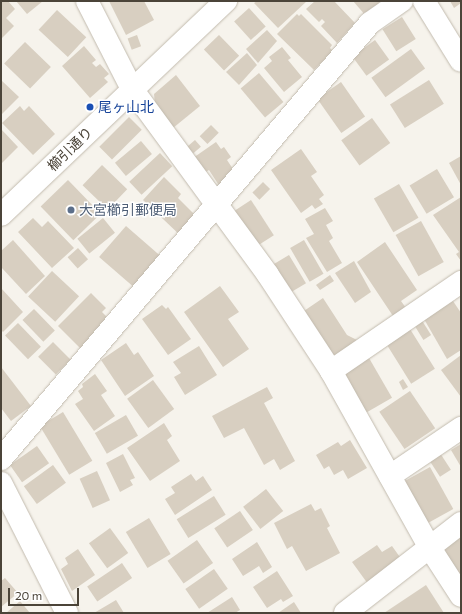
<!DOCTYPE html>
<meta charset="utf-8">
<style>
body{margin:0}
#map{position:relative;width:462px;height:614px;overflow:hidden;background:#f6f3ec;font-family:Commissioner,"Noto Sans JP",sans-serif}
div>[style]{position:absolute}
.building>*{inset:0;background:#d8cfc1;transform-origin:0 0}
.roads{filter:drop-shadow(0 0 1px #c2bbae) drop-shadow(0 0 1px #c2bbae)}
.minor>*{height:22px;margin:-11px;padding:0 11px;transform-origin:11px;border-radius:11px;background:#fff}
.dots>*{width:11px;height:11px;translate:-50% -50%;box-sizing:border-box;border:2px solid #fff;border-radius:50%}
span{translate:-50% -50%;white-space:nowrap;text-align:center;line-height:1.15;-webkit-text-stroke:3px #fff;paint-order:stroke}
.transit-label{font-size:14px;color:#164399}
.left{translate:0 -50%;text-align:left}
.street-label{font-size:14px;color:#4b4439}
.service-label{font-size:14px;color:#4e5e75}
.frame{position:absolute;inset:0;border:2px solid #4b4439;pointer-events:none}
.scale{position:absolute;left:8px;top:588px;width:71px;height:18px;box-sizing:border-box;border:2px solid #4b4439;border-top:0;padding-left:5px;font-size:12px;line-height:14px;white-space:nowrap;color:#4b4439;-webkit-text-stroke:3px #fff;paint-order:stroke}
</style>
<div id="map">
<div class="building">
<i style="clip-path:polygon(1px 1px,8px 1px,15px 9px,6px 18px,14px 26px,1px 39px)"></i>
<i style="clip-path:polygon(16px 1px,43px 1px,27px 14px)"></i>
<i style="clip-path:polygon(109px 1px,144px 1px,154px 20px,126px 35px)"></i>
<i style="clip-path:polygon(257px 1px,307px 1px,278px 28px,254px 3px)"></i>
<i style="clip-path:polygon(315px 1px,334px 1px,355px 23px,337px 43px,321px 26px,325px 22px,322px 19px,319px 22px,306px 9px)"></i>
<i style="clip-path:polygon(353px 1px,378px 1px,380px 3px,366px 16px)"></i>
<i style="clip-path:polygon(450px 1px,461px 1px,461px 3px,454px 8px)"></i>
<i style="left:249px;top:8px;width:25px;height:20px;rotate:48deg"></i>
<i style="left:57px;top:10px;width:40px;height:27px;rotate:43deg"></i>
<i style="clip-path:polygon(297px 14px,299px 16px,301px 14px,332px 45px,330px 48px,333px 51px,314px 70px,277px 34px)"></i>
<i style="left:402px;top:17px;width:26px;height:23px;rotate:58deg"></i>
<i style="clip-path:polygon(267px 30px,277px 41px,258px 63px,246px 49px)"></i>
<i style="left:137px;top:35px;width:12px;height:10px;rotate:70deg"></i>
<i style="left:219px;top:35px;width:29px;height:21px;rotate:46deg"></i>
<i style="left:375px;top:40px;width:24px;height:28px;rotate:54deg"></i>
<i style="left:25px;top:42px;width:36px;height:30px;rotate:44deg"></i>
<i style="clip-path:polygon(84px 46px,96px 60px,92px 63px,96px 67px,100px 64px,109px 74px,104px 78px,108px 82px,90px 98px,62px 66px)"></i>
<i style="clip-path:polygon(282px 47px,291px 58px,288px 60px,302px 77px,284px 92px,264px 68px,272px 61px,269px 57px)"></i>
<i style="left:411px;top:49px;width:24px;height:49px;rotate:54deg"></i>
<i style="clip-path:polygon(247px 53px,257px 65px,239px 85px,226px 72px)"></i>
<i style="left:259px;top:73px;width:38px;height:24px;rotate:50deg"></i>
<i style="clip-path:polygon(176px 75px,200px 106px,173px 128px,155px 104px,154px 94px)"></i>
<i style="clip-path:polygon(1px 80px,19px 97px,1px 115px)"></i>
<i style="left:429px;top:80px;width:28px;height:46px;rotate:58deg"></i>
<i style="left:341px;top:82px;width:42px;height:29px;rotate:55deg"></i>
<i style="clip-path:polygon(20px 106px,24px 111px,29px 106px,55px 134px,33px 155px,2px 123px)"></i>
<i style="left:129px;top:117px;width:18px;height:42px;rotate:45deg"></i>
<i style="left:372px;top:118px;width:31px;height:38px;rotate:54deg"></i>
<i style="left:211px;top:125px;width:11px;height:16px;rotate:45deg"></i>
<i style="clip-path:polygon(1px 129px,18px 147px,2px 163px,1px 162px)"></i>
<i style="left:195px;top:140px;width:9px;height:10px;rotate:49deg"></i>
<i style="left:141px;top:141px;width:17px;height:34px;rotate:50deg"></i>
<i style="clip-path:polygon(216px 142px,221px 149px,224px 147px,231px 157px,227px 160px,237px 175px,220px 187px,209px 170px,204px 173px,193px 158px)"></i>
<i style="clip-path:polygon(301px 149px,317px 172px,311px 176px,324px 195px,319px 199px,323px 204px,315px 209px,312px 205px,301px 213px,271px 170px)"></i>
<i style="left:160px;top:153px;width:18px;height:42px;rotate:47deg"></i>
<i style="clip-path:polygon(461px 156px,461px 185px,449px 163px)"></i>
<i style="left:102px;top:165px;width:35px;height:28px;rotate:44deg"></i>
<i style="left:437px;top:169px;width:33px;height:32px;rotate:59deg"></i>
<i style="clip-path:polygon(164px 177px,181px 194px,178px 198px,200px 220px,183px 238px,143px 200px)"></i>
<i style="left:68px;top:180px;width:47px;height:38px;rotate:46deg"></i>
<i style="left:263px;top:182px;width:10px;height:15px;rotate:45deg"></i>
<i style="left:399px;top:184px;width:39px;height:29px;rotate:60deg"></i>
<i style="clip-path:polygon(461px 197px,461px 261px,456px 254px,459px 252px,433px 215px)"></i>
<i style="left:251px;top:200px;width:42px;height:20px;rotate:57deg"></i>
<i style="clip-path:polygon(325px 208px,333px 221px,326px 225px,333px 238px,329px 241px,342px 263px,327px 272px,306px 238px,314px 234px,305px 219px)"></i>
<i style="clip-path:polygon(33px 218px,42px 227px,48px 221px,74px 248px,52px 268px,18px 232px)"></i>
<i style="left:103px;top:218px;width:19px;height:33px;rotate:51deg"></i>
<i style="left:421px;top:221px;width:47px;height:29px;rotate:61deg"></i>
<i style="left:126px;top:226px;width:52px;height:41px;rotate:41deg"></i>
<i style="clip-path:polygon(13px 240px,45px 276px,26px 294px,1px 267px,1px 251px)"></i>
<i style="left:304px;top:240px;width:39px;height:16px;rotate:60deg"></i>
<i style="clip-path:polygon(385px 242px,417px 290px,401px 301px,406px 308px,393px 316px,357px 262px)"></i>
<i style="left:78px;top:248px;width:15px;height:14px;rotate:48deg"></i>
<i style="left:289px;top:255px;width:33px;height:20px;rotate:59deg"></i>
<i style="clip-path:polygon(354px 261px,371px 292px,355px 303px,335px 273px)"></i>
<i style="left:52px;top:271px;width:37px;height:35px;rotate:43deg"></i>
<i style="clip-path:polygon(330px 275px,334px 281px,320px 290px,316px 285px)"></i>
<i style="clip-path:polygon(220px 286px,239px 312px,228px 319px,249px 349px,223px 367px,184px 312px)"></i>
<i style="clip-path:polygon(1px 288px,23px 312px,3px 332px,1px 330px)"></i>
<i style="clip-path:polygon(91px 293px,106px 308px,102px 312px,111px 321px,83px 351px,58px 326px)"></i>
<i style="clip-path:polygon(323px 298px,347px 335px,359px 341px,335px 355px,327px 354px,301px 313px)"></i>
<i style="clip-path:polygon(453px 301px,461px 313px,461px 350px,447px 359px,424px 319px)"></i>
<i style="clip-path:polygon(162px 305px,166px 309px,168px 307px,191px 339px,168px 355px,142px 319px)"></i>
<i style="left:34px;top:309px;width:30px;height:16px;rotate:46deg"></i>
<i style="left:421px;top:319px;width:19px;height:9px;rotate:58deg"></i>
<i style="left:18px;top:323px;width:33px;height:18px;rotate:46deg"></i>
<i style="left:410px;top:329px;width:47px;height:28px;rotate:58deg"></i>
<i style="left:53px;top:342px;width:25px;height:21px;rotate:45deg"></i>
<i style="clip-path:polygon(126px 343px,134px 355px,138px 352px,154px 376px,125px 396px,101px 360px)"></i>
<i style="clip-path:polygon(199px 346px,217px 375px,185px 395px,174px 377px,181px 373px,173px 362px)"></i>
<i style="clip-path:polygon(461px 355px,461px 397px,441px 370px)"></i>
<i style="left:369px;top:358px;width:46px;height:33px;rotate:60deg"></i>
<i style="clip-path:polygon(1px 367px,31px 406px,11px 421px,1px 408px)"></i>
<i style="clip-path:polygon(95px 374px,107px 391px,101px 395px,115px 416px,94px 431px,75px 404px,83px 399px,78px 391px,83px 387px,82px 384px)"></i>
<i style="clip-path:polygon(403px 379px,408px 387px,403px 390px,399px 382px)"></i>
<i style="left:153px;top:380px;width:36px;height:32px;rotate:54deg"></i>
<i style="clip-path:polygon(267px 387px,273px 398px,264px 403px,295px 461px,280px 470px,274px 459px,264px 465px,244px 428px,224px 438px,212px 416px)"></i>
<i style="left:410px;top:391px;width:45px;height:37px;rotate:56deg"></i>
<i style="left:63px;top:412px;width:57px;height:27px;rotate:59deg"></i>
<i style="left:126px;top:415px;width:24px;height:36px;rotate:60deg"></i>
<i style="clip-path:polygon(164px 423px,172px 436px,167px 440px,180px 461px,150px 481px,127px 448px)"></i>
<i style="clip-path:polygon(350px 440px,367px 468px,348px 479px,343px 470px,334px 475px,329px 466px,324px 469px,316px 455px,338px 442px,341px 446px)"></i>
<i style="clip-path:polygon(461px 444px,461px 467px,451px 450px)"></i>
<i style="left:37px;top:446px;width:21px;height:33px;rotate:55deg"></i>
<i style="left:440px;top:453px;width:20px;height:13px;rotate:57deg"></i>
<i style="clip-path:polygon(123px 454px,135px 478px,130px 480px,133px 485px,120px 492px,106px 463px)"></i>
<i style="left:53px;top:465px;width:22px;height:36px;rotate:54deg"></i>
<i style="left:430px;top:467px;width:48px;height:33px;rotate:61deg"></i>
<i style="left:97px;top:471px;width:32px;height:19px;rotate:66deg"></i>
<i style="clip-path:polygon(191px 474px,196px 481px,203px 476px,212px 490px,175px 515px,165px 499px,175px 493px,171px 487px)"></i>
<i style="left:266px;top:489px;width:28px;height:29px;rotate:52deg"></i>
<i style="left:214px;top:496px;width:22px;height:44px;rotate:58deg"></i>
<i style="clip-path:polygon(311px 504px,315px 511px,321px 508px,330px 526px,327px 528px,340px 553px,306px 571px,292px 546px,287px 549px,274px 523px)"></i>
<i style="left:240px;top:511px;width:23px;height:31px;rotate:56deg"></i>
<i style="left:149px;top:518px;width:42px;height:27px;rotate:59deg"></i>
<i style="left:110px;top:528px;width:31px;height:26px;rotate:54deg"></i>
<i style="clip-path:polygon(461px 533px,461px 581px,439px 548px)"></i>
<i style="left:197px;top:540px;width:28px;height:36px;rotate:55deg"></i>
<i style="clip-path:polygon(257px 542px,272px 567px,263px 573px,259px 566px,243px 576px,232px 559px)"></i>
<i style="clip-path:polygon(377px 545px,382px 552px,392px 546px,402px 560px,368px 584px,352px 562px)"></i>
<i style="clip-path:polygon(78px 549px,95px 575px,72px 591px,61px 569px,68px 564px,65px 558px)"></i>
<i style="left:122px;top:563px;width:18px;height:42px;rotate:56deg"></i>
<i style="left:214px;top:569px;width:24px;height:35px;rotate:55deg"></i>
<i style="clip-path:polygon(277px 571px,293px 596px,283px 602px,281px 599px,267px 608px,253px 587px)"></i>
<i style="clip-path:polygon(5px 578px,18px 593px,1px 607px,1px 581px)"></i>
<i style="clip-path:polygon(426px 585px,444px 613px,384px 613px)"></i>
<i style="clip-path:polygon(232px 597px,240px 610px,235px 613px,207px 613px)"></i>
<i style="clip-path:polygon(116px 600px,124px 613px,94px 613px)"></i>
<i style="clip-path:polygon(20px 601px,30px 613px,6px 613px)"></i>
<i style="clip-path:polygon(294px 602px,301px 613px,278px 613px)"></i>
</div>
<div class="roads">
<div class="minor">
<i style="left:87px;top:1px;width:99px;rotate:62.9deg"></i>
<i style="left:132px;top:89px;width:230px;rotate:53.8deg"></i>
<i style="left:268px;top:275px;width:115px;rotate:56.7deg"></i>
<i style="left:331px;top:371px;width:203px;rotate:60.8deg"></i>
<i style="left:430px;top:548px;width:57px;rotate:57.1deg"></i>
<i style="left:424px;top:1px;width:70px;rotate:58.3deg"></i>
<i style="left:1px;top:215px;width:311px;rotate:-43.6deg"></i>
<i style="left:331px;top:371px;width:158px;rotate:-34.4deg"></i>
<i style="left:1px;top:459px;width:571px;rotate:-49.76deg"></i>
<i style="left:370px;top:23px;width:39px;rotate:-35deg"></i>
<i style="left:390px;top:476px;width:86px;rotate:-34.1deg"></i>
<i style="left:1px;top:483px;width:146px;rotate:63.1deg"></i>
<i style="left:345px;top:613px;width:147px;rotate:-37.8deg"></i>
</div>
</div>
<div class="dots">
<i style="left:90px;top:107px;background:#1a4fb4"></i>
<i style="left:71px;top:210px;background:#5c6f8a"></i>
</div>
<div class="transit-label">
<span class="left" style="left:98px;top:107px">尾ヶ山北</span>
</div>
<div class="street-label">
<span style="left:70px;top:149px;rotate:-44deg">櫛引通り</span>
</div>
<div class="service-label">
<span class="left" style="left:79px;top:210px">大宮櫛引郵便局</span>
</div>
<div class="frame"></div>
<div class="scale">20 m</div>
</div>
